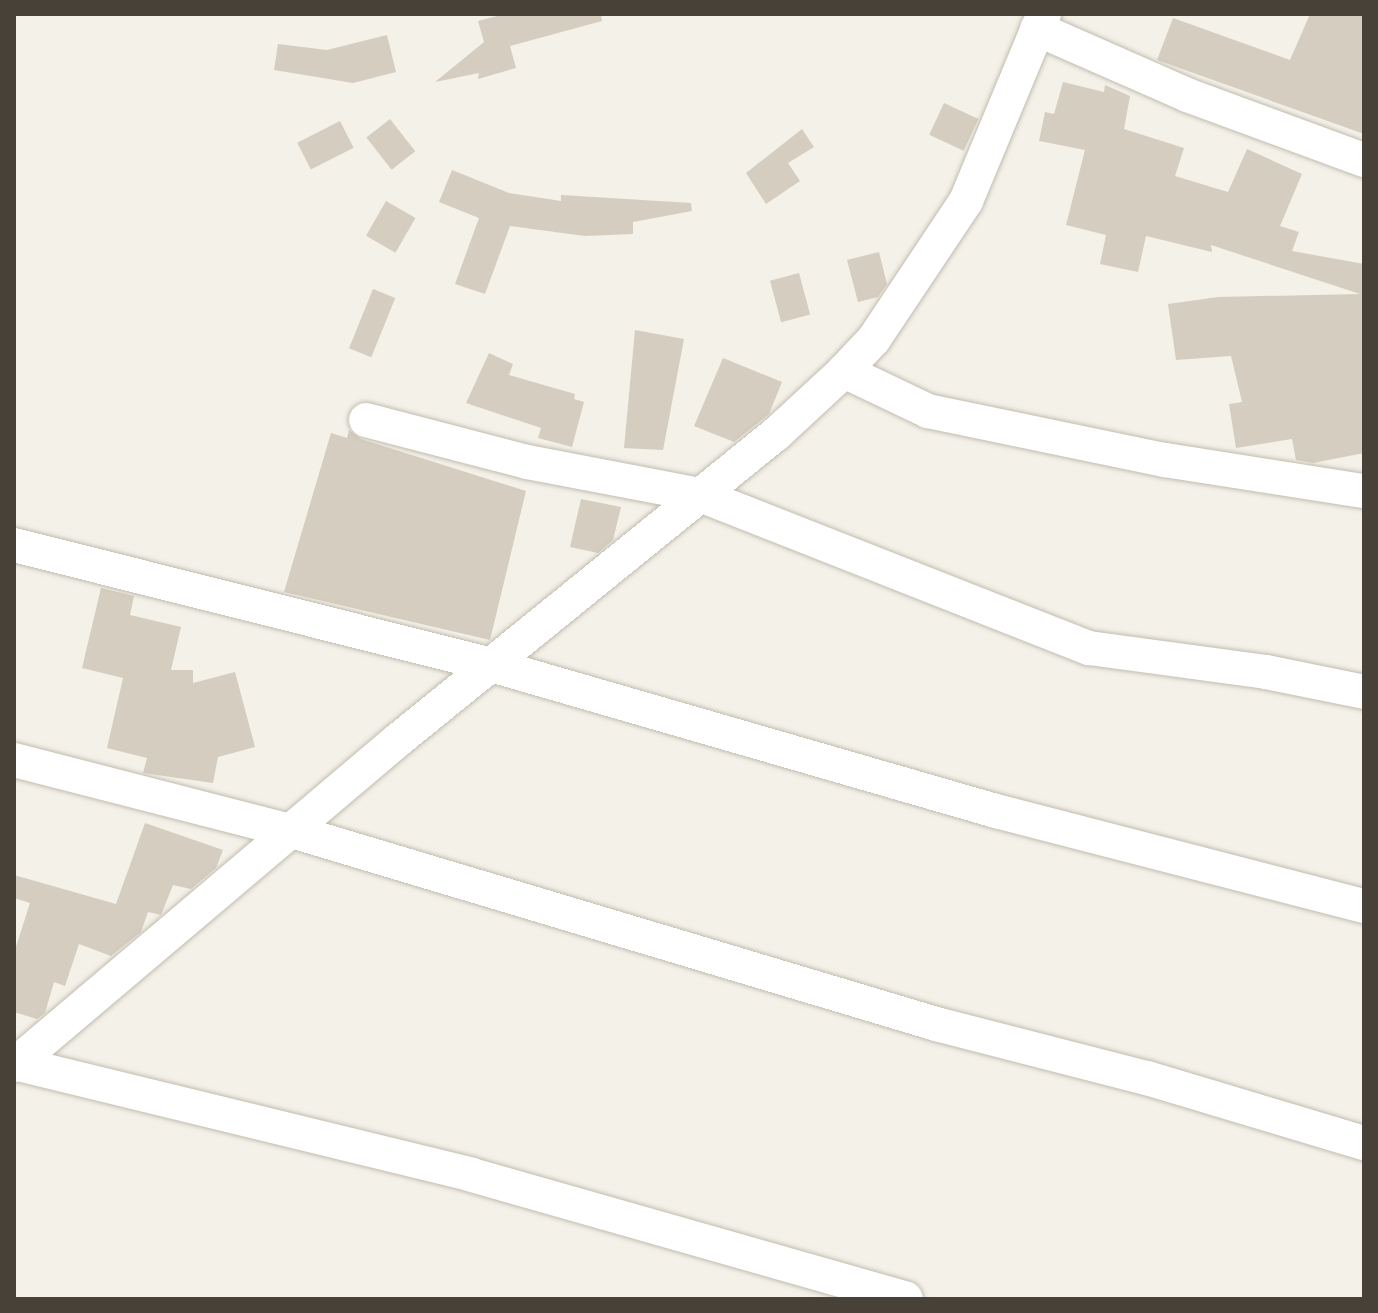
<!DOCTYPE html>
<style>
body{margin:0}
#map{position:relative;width:1378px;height:1313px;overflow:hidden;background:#f4f1e9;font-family:"Fira Sans Condensed",sans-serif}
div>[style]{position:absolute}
.building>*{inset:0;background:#d5cdbf;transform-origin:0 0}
.roads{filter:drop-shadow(0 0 2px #c2bcaf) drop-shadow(0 0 2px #c2bcaf)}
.minor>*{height:34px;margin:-17px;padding:0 17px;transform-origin:17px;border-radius:17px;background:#fff}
span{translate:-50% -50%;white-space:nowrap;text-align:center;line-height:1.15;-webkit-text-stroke:6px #fff;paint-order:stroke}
.frame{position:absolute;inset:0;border:16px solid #484138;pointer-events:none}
</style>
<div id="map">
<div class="building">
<i style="clip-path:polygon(505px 14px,601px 14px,602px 21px,510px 46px,516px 68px,478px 79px,479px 73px,435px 82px,484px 42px,478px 21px)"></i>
<i style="clip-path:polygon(1310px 14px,1364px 14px,1364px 134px,1157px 60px,1173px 18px,1290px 60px)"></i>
<i style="clip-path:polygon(387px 35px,396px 72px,353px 83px,274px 70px,278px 44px,327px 50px)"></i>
<i style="clip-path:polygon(1063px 82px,1104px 92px,1105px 85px,1130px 96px,1124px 129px,1184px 148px,1175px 176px,1228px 192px,1247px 149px,1302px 174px,1280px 226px,1299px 232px,1292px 251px,1364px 264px,1364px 453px,1313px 463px,1296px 460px,1292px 439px,1236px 448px,1229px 404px,1242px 402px,1231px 356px,1176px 360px,1168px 304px,1218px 297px,1360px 294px,1211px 245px,1212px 252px,1146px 236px,1138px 272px,1100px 264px,1106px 235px,1066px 225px,1085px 150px,1039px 141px,1045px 112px,1054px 114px)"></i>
<i style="left:944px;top:103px;width:38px;height:35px;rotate:25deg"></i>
<i style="left:390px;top:119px;width:41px;height:30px;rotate:52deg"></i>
<i style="left:340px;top:121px;width:30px;height:48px;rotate:63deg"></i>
<i style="clip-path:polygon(802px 129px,814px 147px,788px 163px,800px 181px,766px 204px,746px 173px)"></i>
<i style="clip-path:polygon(452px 170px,509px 193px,561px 201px,561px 195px,691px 203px,692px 211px,633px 222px,633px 234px,585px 236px,510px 226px,485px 294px,455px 284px,479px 218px,439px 202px)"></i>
<i style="left:386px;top:201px;width:34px;height:40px;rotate:30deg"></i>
<i style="clip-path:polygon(879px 252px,887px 284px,878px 297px,858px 302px,847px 260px)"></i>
<i style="left:799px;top:273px;width:43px;height:30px;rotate:75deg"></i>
<i style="left:373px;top:289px;width:24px;height:64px;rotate:22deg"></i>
<i style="clip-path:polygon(635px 330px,684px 339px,663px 450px,624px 448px)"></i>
<i style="clip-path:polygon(489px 353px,513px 364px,509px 375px,575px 394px,574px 399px,584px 402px,572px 447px,538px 438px,541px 428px,466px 403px)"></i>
<i style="clip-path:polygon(723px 358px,782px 382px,769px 414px,734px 442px,694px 426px)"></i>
<i style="clip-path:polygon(349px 430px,361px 439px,526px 491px,490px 640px,284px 592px,331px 433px,347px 438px)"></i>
<i style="clip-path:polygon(581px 499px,621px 507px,613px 540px,598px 553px,570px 547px)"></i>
<i style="clip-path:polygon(101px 588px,134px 596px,130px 615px,181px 627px,171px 670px,193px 670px,193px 683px,235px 672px,255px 747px,218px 757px,213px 783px,143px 773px,147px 758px,107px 748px,123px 678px,82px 668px)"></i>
<i style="clip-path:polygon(145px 823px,223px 850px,216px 868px,191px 889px,173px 885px,161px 915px,148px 912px,141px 932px,111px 956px,79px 944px,65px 986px,54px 982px,45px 1013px,37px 1019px,14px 1012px,14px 953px,30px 903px,14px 898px,14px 875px,116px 904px)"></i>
</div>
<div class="roads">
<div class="minor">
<i style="left:1037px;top:29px;width:164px;rotate:23.7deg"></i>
<i style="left:1187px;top:95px;width:189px;rotate:20.2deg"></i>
<i style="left:844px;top:371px;width:93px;rotate:25.5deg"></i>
<i style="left:928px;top:411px;width:242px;rotate:11.7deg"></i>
<i style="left:1165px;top:460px;width:201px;rotate:8.9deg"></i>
<i style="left:366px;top:420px;width:166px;rotate:14.6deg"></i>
<i style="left:527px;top:462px;width:176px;rotate:10.8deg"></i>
<i style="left:700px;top:495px;width:418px;rotate:21.5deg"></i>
<i style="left:1089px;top:648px;width:179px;rotate:7.7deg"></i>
<i style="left:1266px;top:672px;width:100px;rotate:11.5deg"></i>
<i style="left:14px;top:545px;width:492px;rotate:14.1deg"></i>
<i style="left:491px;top:665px;width:526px;rotate:16.13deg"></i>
<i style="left:996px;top:811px;width:380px;rotate:14.5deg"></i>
<i style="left:14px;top:760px;width:290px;rotate:14.4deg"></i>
<i style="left:295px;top:832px;width:669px;rotate:16.67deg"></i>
<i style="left:936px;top:1024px;width:218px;rotate:14.4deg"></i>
<i style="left:1147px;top:1078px;width:227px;rotate:16.7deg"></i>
<i style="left:14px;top:1063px;width:471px;rotate:13.7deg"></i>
<i style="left:472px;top:1175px;width:451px;rotate:15.9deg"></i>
<i style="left:14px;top:1065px;width:503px;rotate:-40.24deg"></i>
<i style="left:398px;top:740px;width:485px;rotate:-39deg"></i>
<i style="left:775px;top:435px;width:94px;rotate:-42.8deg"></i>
<i style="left:844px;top:371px;width:44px;rotate:-46.8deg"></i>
<i style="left:874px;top:339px;width:166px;rotate:-56.3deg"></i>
<i style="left:966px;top:201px;width:203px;rotate:-67.4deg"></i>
</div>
</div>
<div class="frame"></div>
</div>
